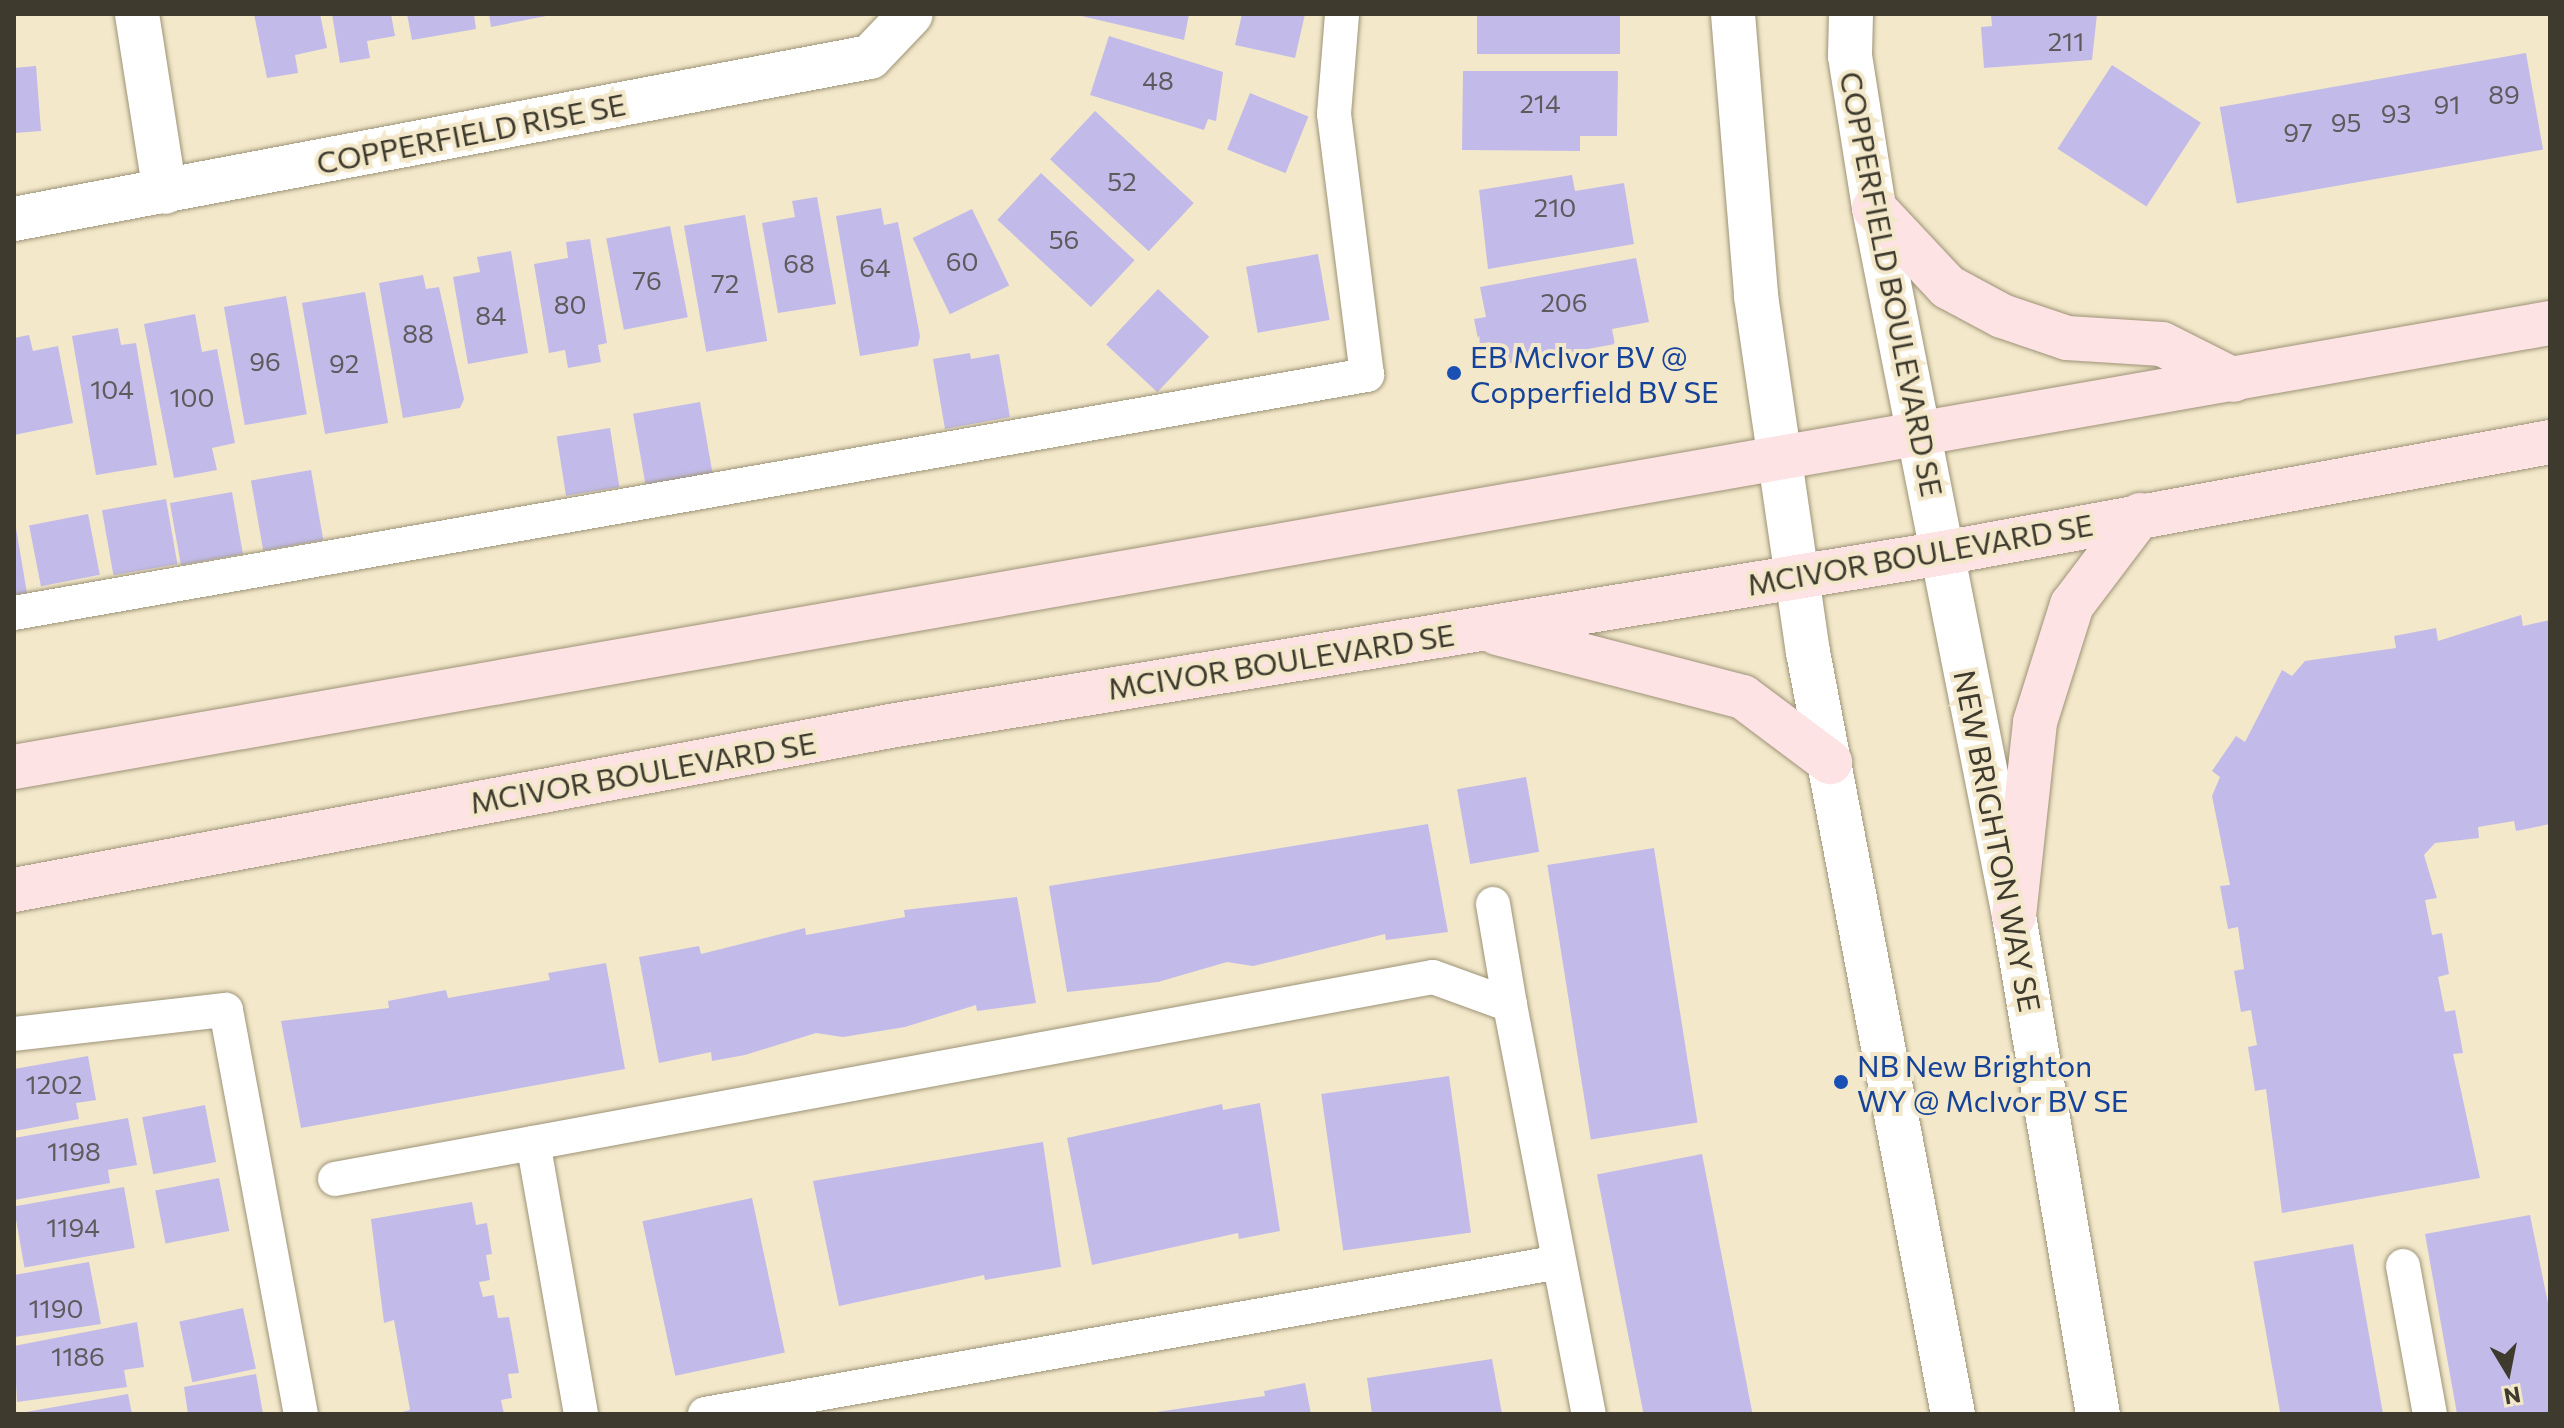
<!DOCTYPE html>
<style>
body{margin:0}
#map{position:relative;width:2564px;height:1428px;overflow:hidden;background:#f3e8ca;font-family:Commissioner,sans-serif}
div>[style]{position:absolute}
.building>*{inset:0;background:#c2bbe9;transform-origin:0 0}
.roads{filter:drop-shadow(0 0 2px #9d9377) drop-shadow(0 0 2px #9d9377)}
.service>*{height:34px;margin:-17px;padding:0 17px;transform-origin:17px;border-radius:17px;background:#fff}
.minor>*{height:44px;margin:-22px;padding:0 22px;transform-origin:22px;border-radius:22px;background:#fff}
.tertiary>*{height:44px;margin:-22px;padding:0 22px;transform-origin:22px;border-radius:22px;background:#fff}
.secondary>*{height:44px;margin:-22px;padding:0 22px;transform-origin:22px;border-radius:22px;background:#fee3e5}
.dots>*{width:22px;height:22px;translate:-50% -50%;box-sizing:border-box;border:4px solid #f3e8ca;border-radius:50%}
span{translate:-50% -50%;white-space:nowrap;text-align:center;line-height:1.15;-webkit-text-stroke:8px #f3e8ca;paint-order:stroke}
.number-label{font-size:26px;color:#5f5a5d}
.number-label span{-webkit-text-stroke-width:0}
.street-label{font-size:30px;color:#3e3a2e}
.transit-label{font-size:30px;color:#164399}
.left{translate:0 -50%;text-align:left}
.frame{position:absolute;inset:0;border:16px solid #3e3a2e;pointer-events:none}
.north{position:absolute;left:2468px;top:1332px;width:80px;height:80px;-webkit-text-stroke:6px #f3e8ca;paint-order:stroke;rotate:170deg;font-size:22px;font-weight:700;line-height:32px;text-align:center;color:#3e3a2e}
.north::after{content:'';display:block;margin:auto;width:28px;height:36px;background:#3e3a2e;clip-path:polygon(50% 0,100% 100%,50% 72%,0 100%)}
</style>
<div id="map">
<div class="building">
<i style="clip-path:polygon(254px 14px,320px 14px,327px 48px,295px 55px,298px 73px,267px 78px)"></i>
<i style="clip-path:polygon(332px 14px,391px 14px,395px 36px,367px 41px,370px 58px,340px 63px)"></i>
<i style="clip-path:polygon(407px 14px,474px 14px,476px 29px,412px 40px)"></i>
<i style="clip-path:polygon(489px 14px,550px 14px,551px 15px,491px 27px)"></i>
<i style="clip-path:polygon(1073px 14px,1189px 14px,1184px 40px)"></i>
<i style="clip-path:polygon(1242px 14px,1305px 14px,1295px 58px,1235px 45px)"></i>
<i style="left:1477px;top:14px;width:143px;height:40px"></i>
<i style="clip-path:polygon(1991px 14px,2097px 14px,2092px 60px,1984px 68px,1981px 27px,1992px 26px)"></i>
<i style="clip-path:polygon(1109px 36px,1223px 72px,1216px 121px,1208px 119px,1204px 130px,1090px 95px)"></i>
<i style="left:2526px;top:53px;width:98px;height:311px;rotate:80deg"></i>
<i style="left:2112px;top:65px;width:106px;height:100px;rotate:33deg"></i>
<i style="clip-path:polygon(36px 66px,41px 131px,14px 133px,14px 68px)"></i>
<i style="clip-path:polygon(1463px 71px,1618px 71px,1617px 136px,1580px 136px,1580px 151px,1462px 150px)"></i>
<i style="left:1250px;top:93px;width:63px;height:61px;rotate:22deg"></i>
<i style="left:1095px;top:111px;width:135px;height:66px;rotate:43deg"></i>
<i style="left:1041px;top:173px;width:128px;height:64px;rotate:43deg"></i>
<i style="clip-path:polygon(1572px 175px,1575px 191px,1624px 183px,1634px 244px,1488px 269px,1479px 190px)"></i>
<i style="clip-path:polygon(817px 197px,836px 304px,778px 313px,762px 223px,795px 217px,792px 201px)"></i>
<i style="clip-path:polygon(881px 208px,884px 225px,898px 222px,920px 336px,918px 346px,860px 356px,836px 216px)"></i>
<i style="left:972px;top:209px;width:85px;height:66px;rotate:64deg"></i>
<i style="left:745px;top:215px;width:128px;height:62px;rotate:80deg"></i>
<i style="left:670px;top:226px;width:93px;height:65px;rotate:79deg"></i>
<i style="clip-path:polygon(590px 239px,607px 343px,598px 345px,601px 362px,568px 368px,565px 350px,549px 353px,534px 264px,568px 258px,566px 242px)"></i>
<i style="clip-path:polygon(511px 251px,528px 353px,468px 364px,453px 277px,480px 272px,477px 257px)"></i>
<i style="left:1318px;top:254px;width:67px;height:73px;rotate:80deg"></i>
<i style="clip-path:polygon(1636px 258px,1649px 322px,1612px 329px,1615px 344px,1495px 366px,1490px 342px,1479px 344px,1474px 319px,1486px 317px,1480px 287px)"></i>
<i style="clip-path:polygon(423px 275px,426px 289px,439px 287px,464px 399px,460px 408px,403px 418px,379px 283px)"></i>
<i style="left:1158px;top:289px;width:70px;height:76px;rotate:43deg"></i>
<i style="left:365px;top:292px;width:133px;height:64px;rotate:80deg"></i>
<i style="left:286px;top:296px;width:120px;height:63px;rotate:80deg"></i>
<i style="clip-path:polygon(195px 314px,202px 352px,217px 349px,235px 443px,212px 448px,217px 470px,174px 478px,144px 324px)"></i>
<i style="clip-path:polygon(118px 328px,121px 345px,136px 343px,157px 465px,96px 475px,72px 336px)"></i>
<i style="clip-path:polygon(29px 335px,33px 351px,58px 346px,73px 423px,14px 435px,14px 338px)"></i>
<i style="clip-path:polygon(970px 353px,971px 359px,999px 354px,1010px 417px,945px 429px,933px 359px)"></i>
<i style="left:700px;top:402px;width:72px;height:68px;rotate:80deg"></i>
<i style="left:610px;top:428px;width:60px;height:54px;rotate:81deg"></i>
<i style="left:311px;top:470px;width:71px;height:61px;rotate:80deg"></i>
<i style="left:232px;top:492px;width:63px;height:63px;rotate:80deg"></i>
<i style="left:166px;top:499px;width:66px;height:65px;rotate:80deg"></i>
<i style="left:88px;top:514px;width:62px;height:60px;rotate:79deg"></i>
<i style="clip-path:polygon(16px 528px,27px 593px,14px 595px,14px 529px)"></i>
<i style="clip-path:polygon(2521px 615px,2523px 626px,2550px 620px,2550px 824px,2516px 831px,2514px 821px,2478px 827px,2479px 838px,2435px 843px,2424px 855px,2437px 898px,2425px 900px,2432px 935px,2442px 933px,2449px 974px,2438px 977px,2445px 1012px,2455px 1010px,2463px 1053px,2453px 1054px,2480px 1178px,2282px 1213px,2266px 1089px,2255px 1091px,2248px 1047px,2257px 1045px,2251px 1010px,2241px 1012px,2234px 971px,2244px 969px,2238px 927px,2228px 929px,2220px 886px,2230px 885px,2212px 796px,2220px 777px,2212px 771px,2236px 736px,2245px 742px,2282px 670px,2292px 676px,2305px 661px,2396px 648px,2394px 636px,2436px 628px,2438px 641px)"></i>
<i style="left:1526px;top:777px;width:76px;height:70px;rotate:80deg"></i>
<i style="clip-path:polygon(1428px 824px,1448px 932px,1386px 940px,1385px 934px,1253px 966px,1227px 962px,1158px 982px,1067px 992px,1049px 886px)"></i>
<i style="left:1654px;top:848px;width:278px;height:108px;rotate:81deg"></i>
<i style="clip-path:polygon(1017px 897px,1036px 1003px,977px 1011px,976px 1005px,905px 1027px,843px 1037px,816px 1033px,745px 1055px,712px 1061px,711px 1052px,659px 1063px,639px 957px,699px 946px,701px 954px,805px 928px,806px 935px,905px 917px,904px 910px)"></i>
<i style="clip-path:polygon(606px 963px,625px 1069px,301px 1128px,281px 1021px,389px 1008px,388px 1001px,446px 990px,448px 998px,550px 980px,548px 973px)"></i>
<i style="clip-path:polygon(88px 1056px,96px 1100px,76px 1103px,79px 1119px,14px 1131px,14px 1069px)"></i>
<i style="left:1449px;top:1076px;width:158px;height:129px;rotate:82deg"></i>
<i style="clip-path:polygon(1260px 1103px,1280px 1231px,1239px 1239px,1238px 1233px,1092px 1265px,1067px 1138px,1222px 1104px,1223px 1110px)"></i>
<i style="left:205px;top:1105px;width:58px;height:64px;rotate:79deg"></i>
<i style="clip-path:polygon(128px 1118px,137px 1165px,108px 1170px,110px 1183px,14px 1200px,14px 1138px)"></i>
<i style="clip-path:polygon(1043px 1142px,1061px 1267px,985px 1280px,984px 1275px,839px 1306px,813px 1181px)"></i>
<i style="left:1702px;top:1154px;width:265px;height:107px;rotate:79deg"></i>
<i style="left:219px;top:1178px;width:54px;height:65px;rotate:79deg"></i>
<i style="left:124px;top:1187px;width:62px;height:112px;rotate:80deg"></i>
<i style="left:752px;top:1198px;width:158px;height:112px;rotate:78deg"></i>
<i style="clip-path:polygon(472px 1202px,476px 1225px,487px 1223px,492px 1254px,486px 1255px,490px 1280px,479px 1282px,483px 1297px,494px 1295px,498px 1318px,509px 1317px,519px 1373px,508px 1374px,512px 1398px,501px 1400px,504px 1414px,394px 1414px,410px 1410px,394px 1320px,384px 1323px,371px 1219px)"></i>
<i style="clip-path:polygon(2530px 1215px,2550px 1313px,2550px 1414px,2457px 1414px,2425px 1234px)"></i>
<i style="left:2353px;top:1244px;width:173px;height:101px;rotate:80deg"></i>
<i style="clip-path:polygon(89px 1262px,101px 1324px,14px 1337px,14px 1275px)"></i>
<i style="left:243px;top:1308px;width:62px;height:65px;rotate:78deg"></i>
<i style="clip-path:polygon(137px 1322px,144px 1367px,124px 1370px,127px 1387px,17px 1402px,14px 1346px)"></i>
<i style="clip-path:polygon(1492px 1359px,1502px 1414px,1372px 1414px,1367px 1378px)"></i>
<i style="clip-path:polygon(256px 1374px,263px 1414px,188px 1414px,184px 1387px)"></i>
<i style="clip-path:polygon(1305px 1383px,1311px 1414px,1143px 1414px,1265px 1396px,1264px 1391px)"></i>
<i style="clip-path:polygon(128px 1394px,132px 1414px,27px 1414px,26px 1412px)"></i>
</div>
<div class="roads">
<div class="service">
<i style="left:14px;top:613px;width:1374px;rotate:-9.98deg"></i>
<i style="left:1367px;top:375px;width:263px;rotate:-97.2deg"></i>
<i style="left:1334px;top:114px;width:100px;rotate:-85.4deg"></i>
<i style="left:1493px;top:904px;width:102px;rotate:80.4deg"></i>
<i style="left:14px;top:1034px;width:213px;rotate:-6.5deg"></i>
<i style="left:226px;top:1010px;width:411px;rotate:79.5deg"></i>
<i style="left:335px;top:1179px;width:201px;rotate:-10.3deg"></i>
<i style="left:2403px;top:1266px;width:150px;rotate:79.7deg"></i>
<i style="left:581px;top:1414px;width:275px;rotate:-100deg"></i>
<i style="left:533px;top:1143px;width:915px;rotate:-10.45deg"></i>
<i style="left:1433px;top:977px;width:82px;rotate:20deg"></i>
<i style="left:1510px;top:1005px;width:417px;rotate:79.1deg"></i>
<i style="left:705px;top:1414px;width:867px;rotate:-10.09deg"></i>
</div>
<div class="minor">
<i style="left:137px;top:14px;width:180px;rotate:81.1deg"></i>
<i style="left:14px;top:219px;width:871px;rotate:-10.72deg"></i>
<i style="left:870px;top:57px;width:59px;rotate:-46.4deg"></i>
</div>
<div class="tertiary">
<i style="left:1733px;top:14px;width:283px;rotate:85.3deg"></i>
<i style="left:1756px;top:296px;width:360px;rotate:81.7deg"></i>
<i style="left:1808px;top:652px;width:776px;rotate:79.23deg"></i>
<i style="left:1851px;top:14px;width:42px;rotate:91.4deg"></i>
<i style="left:1850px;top:56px;width:154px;rotate:81deg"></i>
<i style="left:1874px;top:208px;width:722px;rotate:78.81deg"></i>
<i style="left:2014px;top:916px;width:505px;rotate:80.43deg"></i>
</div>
<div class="secondary">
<i style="left:1874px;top:208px;width:108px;rotate:46.9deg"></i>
<i style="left:1948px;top:287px;width:61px;rotate:28.2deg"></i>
<i style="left:2002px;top:316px;width:69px;rotate:18.7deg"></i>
<i style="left:2067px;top:338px;width:95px;rotate:3.6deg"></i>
<i style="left:2162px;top:344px;width:80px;rotate:26.6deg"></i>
<i style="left:1497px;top:633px;width:254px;rotate:14.6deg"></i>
<i style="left:1743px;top:697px;width:109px;rotate:36.8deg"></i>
<i style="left:14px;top:767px;width:2575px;rotate:-9.93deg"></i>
<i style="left:14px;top:890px;width:891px;rotate:-10.6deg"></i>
<i style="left:890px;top:726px;width:1067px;rotate:-9.33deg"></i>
<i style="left:1943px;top:553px;width:617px;rotate:-10.36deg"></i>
<i style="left:2014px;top:916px;width:195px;rotate:-83.8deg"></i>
<i style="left:2035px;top:722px;width:123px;rotate:-72.5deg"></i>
<i style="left:2072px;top:605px;width:113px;rotate:-52.9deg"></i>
</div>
</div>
<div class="dots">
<i style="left:1454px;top:373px;background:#1a4fb4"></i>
<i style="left:1841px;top:1082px;background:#1a4fb4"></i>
</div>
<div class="number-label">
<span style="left:2066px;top:41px">211</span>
<span style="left:1158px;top:80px">48</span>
<span style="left:2504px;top:94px">89</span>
<span style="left:1540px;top:103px">214</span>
<span style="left:2447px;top:104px">91</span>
<span style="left:2396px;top:113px">93</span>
<span style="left:2346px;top:122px">95</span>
<span style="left:2298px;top:132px">97</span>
<span style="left:1122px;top:181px">52</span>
<span style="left:1555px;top:207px">210</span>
<span style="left:1064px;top:239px">56</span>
<span style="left:962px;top:261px">60</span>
<span style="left:799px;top:263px">68</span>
<span style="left:875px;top:267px">64</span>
<span style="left:647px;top:280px">76</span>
<span style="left:725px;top:283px">72</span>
<span style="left:1564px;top:302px">206</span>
<span style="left:570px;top:304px">80</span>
<span style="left:491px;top:315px">84</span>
<span style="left:418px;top:333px">88</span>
<span style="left:265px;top:361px">96</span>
<span style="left:344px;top:363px">92</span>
<span style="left:112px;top:389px">104</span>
<span style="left:192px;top:397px">100</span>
<span style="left:54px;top:1084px">1202</span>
<span style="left:74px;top:1151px">1198</span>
<span style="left:73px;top:1227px">1194</span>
<span style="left:56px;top:1308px">1190</span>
<span style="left:78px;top:1356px">1186</span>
</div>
<div class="street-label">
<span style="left:471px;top:133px;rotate:-11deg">COPPERFIELD RISE SE</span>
<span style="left:1892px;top:284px;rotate:79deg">COPPERFIELD BOULEVARD SE</span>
<span style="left:1920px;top:554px;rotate:-10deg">MCIVOR BOULEVARD SE</span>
<span style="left:1281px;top:661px;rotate:-9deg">MCIVOR BOULEVARD SE</span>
<span style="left:643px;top:772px;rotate:-10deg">MCIVOR BOULEVARD SE</span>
<span style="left:1998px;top:841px;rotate:79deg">NEW BRIGHTON WAY SE</span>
</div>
<div class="transit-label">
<span class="left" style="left:1470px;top:373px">EB McIvor BV @<br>Copperfield BV SE</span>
<span class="left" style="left:1857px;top:1082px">NB New Brighton<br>WY @ McIvor BV SE</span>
</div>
<div class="frame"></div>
<div class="north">N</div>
</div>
